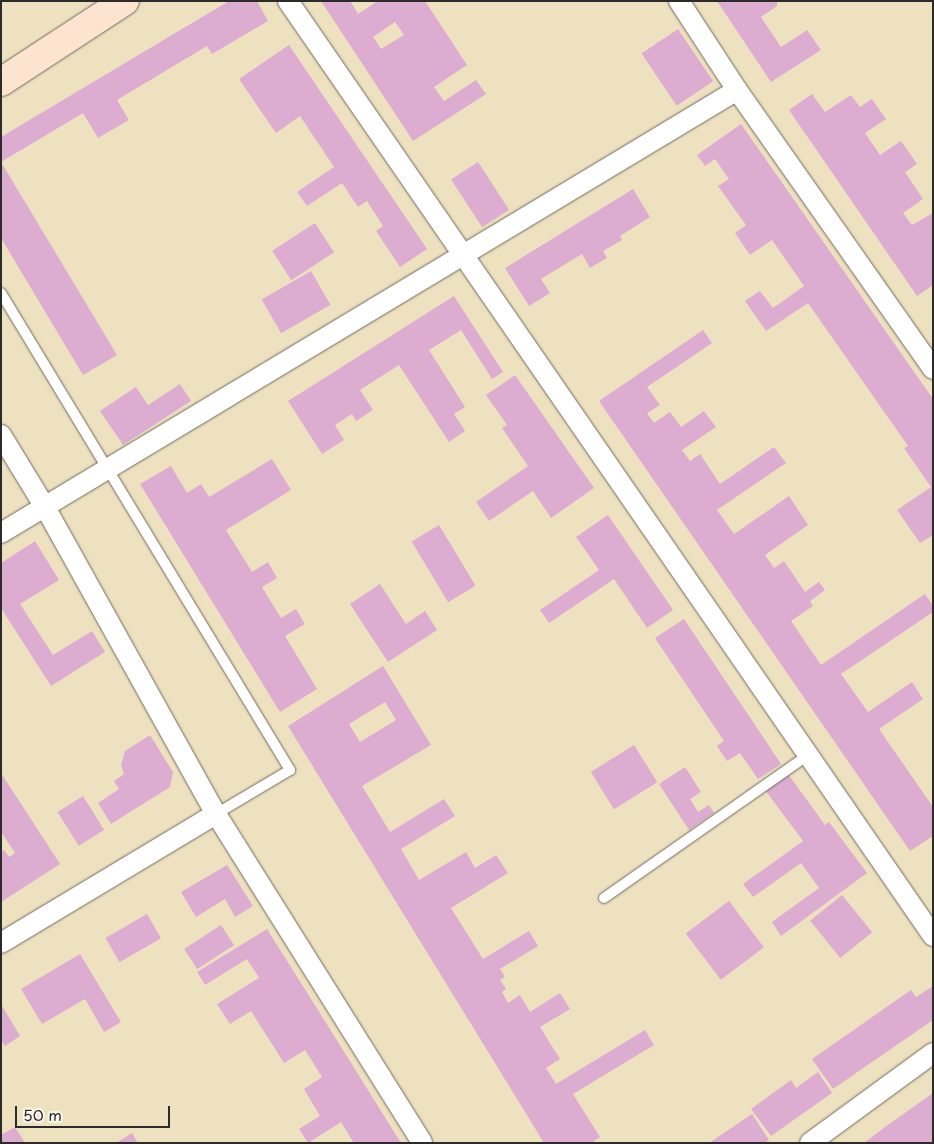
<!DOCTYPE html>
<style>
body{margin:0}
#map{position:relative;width:934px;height:1144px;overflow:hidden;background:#eee1c0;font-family:"Playpen Sans",sans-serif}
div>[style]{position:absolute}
.building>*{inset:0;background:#dcadd1;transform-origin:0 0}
.roads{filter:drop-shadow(0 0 1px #6f6b5f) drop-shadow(0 0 1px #6f6b5f)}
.lane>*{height:10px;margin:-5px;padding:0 5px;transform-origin:5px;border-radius:5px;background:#fff}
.street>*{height:20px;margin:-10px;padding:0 10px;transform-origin:10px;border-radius:10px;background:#fff}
.secondary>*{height:28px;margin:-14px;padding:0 14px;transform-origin:14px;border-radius:14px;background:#fde4d1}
span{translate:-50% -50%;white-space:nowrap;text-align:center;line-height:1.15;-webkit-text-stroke:4.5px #fbf7ec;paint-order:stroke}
.frame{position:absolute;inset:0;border:2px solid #2b2b2b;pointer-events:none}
.scale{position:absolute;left:15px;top:1106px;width:155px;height:22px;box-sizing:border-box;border:2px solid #2b2b2b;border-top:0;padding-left:6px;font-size:15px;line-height:18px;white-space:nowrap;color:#2b2b2b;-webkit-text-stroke:4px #fbf7ec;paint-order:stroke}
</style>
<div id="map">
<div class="building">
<i style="clip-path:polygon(229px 1px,257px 1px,268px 21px,212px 54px,207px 46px,117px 100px,129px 120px,98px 138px,83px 113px,1px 162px,1px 137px)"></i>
<i style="clip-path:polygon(evenodd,321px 1px,350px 1px,358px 14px,378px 1px,425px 1px,467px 65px,434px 87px,444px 101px,476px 80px,486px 94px,413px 141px,321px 1px,395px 22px,404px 35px,381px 49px,373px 37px,395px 22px)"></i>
<i style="clip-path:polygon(717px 1px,777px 1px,777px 6px,761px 17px,781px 47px,807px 30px,821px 50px,771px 82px)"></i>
<i style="left:678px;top:29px;width:63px;height:44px;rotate:56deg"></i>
<i style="clip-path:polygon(289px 45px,427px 249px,400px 267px,376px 231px,383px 226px,367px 201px,358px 207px,342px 183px,307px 206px,297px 192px,334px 167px,300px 116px,276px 133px,239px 79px)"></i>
<i style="clip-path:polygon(812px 94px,825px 112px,851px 95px,860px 107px,872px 99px,886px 119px,865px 133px,880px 155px,901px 141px,917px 164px,905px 172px,923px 199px,903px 213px,912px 225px,933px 213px,933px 285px,917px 296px,789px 110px)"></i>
<i style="clip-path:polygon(741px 124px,933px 399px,933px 535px,920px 543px,897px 510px,931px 487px,904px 448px,908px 446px,808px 303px,766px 331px,745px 301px,760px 291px,773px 308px,804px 286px,772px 240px,750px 255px,735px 233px,746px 225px,718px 186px,729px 179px,715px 159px,705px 166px,697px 155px)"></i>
<i style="clip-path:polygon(1px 162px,117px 355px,83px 375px,1px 238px)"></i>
<i style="left:478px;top:162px;width:57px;height:32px;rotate:57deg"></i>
<i style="clip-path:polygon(633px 189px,650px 217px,620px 236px,622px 240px,603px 251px,607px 258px,590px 268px,582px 254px,541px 279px,550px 293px,529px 306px,505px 268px)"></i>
<i style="left:315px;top:223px;width:35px;height:51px;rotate:57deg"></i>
<i style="left:311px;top:271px;width:39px;height:57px;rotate:60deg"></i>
<i style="clip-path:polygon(454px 296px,503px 372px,492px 379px,461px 330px,429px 350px,465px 407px,454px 414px,465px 431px,449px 442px,399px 365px,360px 390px,373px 410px,356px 421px,352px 414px,335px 425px,344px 440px,322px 454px,288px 401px)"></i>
<i style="clip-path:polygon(703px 330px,712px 343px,647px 387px,660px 405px,647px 413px,654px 423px,670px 412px,681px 427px,704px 411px,716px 427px,682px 450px,690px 461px,700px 454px,720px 484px,774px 447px,786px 463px,717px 510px,734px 534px,789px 496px,808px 525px,765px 555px,774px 568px,784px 561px,805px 592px,819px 582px,825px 590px,810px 601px,813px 606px,791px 621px,821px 665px,925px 594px,933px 606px,933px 612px,841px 674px,868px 712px,912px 682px,923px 699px,879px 729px,933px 807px,933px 836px,910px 851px,599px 401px)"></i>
<i style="clip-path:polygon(515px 375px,594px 488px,551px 518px,533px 491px,489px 521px,476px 502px,528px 466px,502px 428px,507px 425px,486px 395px)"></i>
<i style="clip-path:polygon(180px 384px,191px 401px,123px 445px,100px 411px,136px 387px,148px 405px)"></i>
<i style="clip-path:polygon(272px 459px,291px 490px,226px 530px,252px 572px,268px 562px,277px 578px,262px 587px,281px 618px,296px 609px,305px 624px,285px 636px,317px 689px,280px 712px,140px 484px,171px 466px,187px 493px,201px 484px,209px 497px)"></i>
<i style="clip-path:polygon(608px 515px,673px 610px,647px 628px,614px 579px,549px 623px,540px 610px,599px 570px,576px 537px)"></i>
<i style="left:439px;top:525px;width:71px;height:32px;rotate:59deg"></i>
<i style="clip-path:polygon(35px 541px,59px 580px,20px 604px,53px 655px,92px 631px,105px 652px,51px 686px,1px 608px,1px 563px)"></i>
<i style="clip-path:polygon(380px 584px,406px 624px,425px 611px,437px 630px,388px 662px,350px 604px)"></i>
<i style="clip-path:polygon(684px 619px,781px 764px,758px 779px,740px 753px,727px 761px,717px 746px,724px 741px,655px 638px)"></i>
<i style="clip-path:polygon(evenodd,383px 666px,431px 745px,362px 786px,390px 832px,444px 799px,455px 816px,401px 849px,419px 880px,466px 852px,475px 868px,496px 855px,508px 873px,451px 908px,483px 959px,529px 931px,538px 946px,500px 969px,505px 977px,500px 980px,506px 989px,502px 992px,508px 1003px,520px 995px,530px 1012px,560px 993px,570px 1009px,540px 1027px,560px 1059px,546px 1068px,556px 1084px,645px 1030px,654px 1045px,573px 1094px,600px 1137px,591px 1143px,544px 1143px,288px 726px,383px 666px,385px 702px,396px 720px,360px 742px,349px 724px,385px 702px)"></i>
<i style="clip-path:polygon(150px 735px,173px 772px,170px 787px,111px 824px,98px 803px,119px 789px,114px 781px,124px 774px,121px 765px,125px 751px)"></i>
<i style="left:634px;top:745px;width:44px;height:51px;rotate:58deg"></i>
<i style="clip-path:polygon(685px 767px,701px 792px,690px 799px,698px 812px,709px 805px,714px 813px,689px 830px,659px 784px)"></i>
<i style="clip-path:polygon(1px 773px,60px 864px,1px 902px,1px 852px,4px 850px,9px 857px,15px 853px,1px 832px)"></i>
<i style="clip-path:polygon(788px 774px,825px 825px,829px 822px,867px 873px,781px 936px,772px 922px,819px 888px,801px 863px,753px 897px,743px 884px,803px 841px,765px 790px)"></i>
<i style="left:83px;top:796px;width:40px;height:30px;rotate:58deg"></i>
<i style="clip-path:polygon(227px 865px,253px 906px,235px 917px,225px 899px,196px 917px,181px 892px)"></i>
<i style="left:842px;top:895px;width:48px;height:41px;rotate:51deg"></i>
<i style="left:729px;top:901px;width:58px;height:54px;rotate:53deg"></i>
<i style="left:147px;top:914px;width:28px;height:48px;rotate:60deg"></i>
<i style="left:221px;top:925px;width:24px;height:44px;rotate:57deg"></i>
<i style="clip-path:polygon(267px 929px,323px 1018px,401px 1143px,354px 1143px,341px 1122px,308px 1143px,299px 1129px,320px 1116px,304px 1089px,322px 1077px,305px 1050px,284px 1063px,251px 1011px,230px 1024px,217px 1004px,259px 978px,247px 959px,205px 985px,197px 972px)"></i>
<i style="clip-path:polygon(80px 954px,121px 1022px,104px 1032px,85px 999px,42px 1024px,21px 989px)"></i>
<i style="clip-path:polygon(933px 986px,933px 1020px,833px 1089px,812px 1059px,911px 990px,916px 997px)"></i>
<i style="clip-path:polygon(1px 1004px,20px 1036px,5px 1046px,1px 1040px)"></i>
<i style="clip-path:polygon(818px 1072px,832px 1093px,771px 1136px,751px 1109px,791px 1080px,796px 1088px)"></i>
<i style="clip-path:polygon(933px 1093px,933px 1143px,864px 1143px,885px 1127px)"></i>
<i style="clip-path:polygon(752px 1114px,769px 1140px,765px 1143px,709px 1143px)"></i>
<i style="clip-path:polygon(15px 1127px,25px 1143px,1px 1143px,1px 1135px)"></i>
<i style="clip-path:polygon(132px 1133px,138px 1143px,116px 1143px)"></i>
</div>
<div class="roads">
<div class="lane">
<i style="left:1px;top:293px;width:558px;rotate:58.79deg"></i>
<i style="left:290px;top:770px;width:86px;rotate:149.3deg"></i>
<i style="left:604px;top:898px;width:249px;rotate:-35deg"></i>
</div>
<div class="street">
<i style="left:288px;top:1px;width:1136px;rotate:55.4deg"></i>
<i style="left:679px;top:1px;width:106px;rotate:56.9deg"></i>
<i style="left:737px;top:90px;width:341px;rotate:54.9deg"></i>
<i style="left:1px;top:435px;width:84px;rotate:58.6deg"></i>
<i style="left:45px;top:507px;width:351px;rotate:60.9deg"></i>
<i style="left:216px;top:814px;width:388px;rotate:57.9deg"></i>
<i style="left:1px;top:533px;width:859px;rotate:-31.04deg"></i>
<i style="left:1px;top:943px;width:251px;rotate:-31deg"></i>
<i style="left:810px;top:1143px;width:152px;rotate:-36.2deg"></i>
</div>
<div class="secondary">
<i style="left:1px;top:82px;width:148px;rotate:-33.2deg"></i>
</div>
</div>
<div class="frame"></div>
<div class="scale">50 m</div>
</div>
